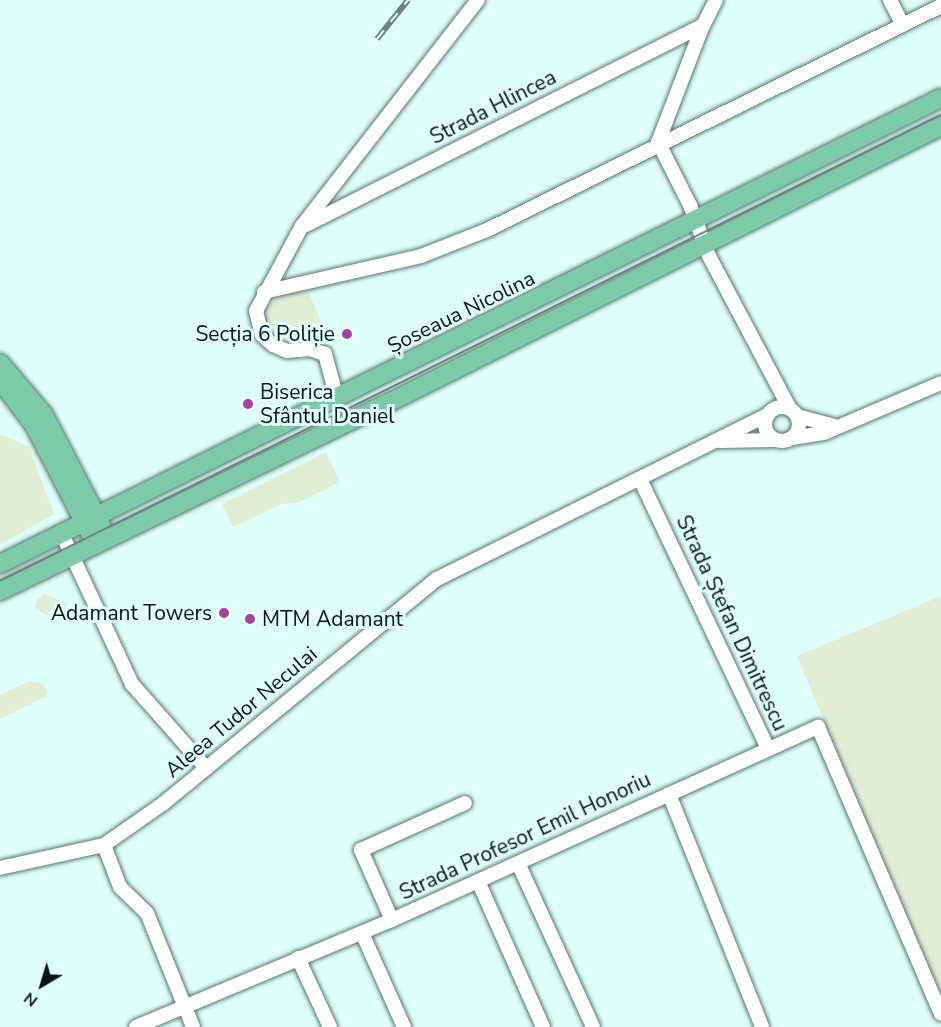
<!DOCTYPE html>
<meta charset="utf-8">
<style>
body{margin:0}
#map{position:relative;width:941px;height:1027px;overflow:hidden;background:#dffffb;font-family:"Nunito Sans",sans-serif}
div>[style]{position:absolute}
.green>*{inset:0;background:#e1eed4}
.roads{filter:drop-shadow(0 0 2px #577370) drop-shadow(0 0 2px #577370)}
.minor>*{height:14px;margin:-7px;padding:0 7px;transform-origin:7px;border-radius:7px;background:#fff}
.minor>.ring{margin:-7px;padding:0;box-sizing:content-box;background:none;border:14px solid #fff;border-radius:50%}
.major>*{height:18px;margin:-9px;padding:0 9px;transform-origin:9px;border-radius:9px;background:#7ccaa7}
.tram>*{height:1.5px;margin:-0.75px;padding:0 0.75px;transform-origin:0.75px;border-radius:0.75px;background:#6e8380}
.rail>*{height:6px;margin-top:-3px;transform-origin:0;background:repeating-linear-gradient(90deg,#dffffb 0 11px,#6e8380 0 22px);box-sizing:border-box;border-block:2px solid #6e8380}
.dots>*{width:16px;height:16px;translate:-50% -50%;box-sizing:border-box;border:3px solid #dffffb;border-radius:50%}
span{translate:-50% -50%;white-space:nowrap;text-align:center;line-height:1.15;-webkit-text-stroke:6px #dffffb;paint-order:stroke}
.street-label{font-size:21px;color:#091413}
.poi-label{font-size:21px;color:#091413}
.right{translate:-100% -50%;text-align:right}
.left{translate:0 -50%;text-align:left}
.north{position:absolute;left:12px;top:955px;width:60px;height:60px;-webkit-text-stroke:4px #dffffb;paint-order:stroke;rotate:218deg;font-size:16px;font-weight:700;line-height:24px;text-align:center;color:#091413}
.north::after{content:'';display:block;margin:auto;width:21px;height:27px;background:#091413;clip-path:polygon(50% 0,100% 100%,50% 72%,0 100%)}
</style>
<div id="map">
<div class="green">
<i style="clip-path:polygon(308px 290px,328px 339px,295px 342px,270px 333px,263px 313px,270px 305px,280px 293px)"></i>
<i style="clip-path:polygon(0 434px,29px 447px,54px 514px,0 545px)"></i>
<i style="clip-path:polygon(326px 452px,340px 482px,300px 502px,282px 504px,233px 527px,222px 504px)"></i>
<i style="clip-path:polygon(44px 594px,67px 603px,62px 617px,56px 621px,35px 608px,36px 601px)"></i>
<i style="clip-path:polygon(941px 596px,941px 1001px,797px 656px)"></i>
<i style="clip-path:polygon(29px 681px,41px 683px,48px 690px,46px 696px,0 719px,0 695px)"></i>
</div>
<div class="roads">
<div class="minor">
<i style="left:716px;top:0;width:28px;rotate:117deg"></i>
<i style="left:703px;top:25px;width:125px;rotate:111deg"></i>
<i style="left:658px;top:142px;width:71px;rotate:63.1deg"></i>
<i style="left:690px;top:205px;width:54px;rotate:69.6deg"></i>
<i style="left:709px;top:256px;width:173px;rotate:62.1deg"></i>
<i style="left:890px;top:0;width:28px;rotate:63deg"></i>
<i style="left:306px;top:225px;width:445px;rotate:-26.7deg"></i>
<i style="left:264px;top:292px;width:161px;rotate:-12.9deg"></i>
<i style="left:421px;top:256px;width:71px;rotate:-21.5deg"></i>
<i style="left:487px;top:230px;width:506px;rotate:-26.26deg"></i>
<i style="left:337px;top:398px;width:46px;rotate:-105.3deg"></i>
<i style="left:325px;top:354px;width:16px;rotate:-162deg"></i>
<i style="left:310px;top:349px;width:23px;rotate:175deg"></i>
<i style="left:287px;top:351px;width:15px;rotate:-157deg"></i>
<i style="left:273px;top:345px;width:15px;rotate:-138deg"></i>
<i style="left:262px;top:335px;width:25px;rotate:-104deg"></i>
<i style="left:256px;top:311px;width:97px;rotate:-61.6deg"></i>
<i style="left:302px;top:226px;width:286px;rotate:-52.1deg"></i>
<i class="ring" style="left:765px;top:407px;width:20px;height:20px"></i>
<i style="left:797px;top:416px;width:39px;rotate:15deg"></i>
<i style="left:792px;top:438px;width:32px;rotate:-9deg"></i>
<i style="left:824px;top:433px;width:127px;rotate:-23.1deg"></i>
<i style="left:720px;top:441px;width:54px;rotate:-1.1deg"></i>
<i style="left:640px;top:479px;width:298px;rotate:64.6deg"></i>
<i style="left:62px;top:534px;width:166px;rotate:65deg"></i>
<i style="left:132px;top:684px;width:112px;rotate:48.6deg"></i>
<i style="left:669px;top:794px;width:251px;rotate:68.2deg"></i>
<i style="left:104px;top:845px;width:45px;rotate:69.1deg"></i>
<i style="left:120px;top:887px;width:37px;rotate:44deg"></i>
<i style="left:147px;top:913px;width:123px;rotate:68deg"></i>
<i style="left:518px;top:863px;width:180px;rotate:65.4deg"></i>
<i style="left:0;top:868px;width:107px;rotate:-12.5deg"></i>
<i style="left:104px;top:845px;width:73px;rotate:-35deg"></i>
<i style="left:164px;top:803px;width:353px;rotate:-39.4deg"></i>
<i style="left:437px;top:579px;width:369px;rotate:-26.4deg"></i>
<i style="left:478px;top:881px;width:160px;rotate:66deg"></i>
<i style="left:392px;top:920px;width:77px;rotate:-113.9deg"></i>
<i style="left:361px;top:850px;width:114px;rotate:-24.3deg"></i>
<i style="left:362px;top:933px;width:103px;rotate:65.9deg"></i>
<i style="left:298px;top:958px;width:76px;rotate:65.1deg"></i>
<i style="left:136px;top:1027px;width:277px;rotate:-22.7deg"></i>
<i style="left:392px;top:920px;width:468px;rotate:-24.4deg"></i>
<i style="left:818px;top:727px;width:312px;rotate:66.8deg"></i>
</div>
<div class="major">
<i style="left:0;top:363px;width:68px;rotate:49.8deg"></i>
<i style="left:44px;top:415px;width:124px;rotate:62.6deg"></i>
<i style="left:0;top:380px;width:56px;rotate:52.9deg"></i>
<i style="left:34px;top:425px;width:122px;rotate:62.6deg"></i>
<i style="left:0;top:564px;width:1050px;rotate:-26.35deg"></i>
<i style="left:0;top:591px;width:431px;rotate:-25.9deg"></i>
<i style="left:388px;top:403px;width:618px;rotate:-26.61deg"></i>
</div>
</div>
<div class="tram">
<i style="left:0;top:581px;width:1050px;rotate:-26.35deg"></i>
</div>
<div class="rail">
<i style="left:377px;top:39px;width:50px;rotate:-51.5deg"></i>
</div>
<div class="dots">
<i style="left:347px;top:334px;background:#aa3f9f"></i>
<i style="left:248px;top:404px;background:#aa3f9f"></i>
<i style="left:224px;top:613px;background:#aa3f9f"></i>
<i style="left:250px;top:619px;background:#aa3f9f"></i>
</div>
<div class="street-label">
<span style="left:493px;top:107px;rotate:-27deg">Strada Hlincea</span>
<span style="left:461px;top:312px;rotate:-26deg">Șoseaua Nicolina</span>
<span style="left:732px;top:623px;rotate:65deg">Strada Ștefan Dimitrescu</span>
<span style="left:241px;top:712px;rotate:-40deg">Aleea Tudor Neculai</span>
<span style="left:525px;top:836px;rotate:-25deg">Strada Profesor Emil Honoriu</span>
</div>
<div class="poi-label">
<span class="right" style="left:335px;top:334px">Secția 6 Poliție</span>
<span class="left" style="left:260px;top:404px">Biserica<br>Sfântul Daniel</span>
<span class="right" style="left:212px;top:613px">Adamant Towers</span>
<span class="left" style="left:262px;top:619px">MTM Adamant</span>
</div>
<div class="north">N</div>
</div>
